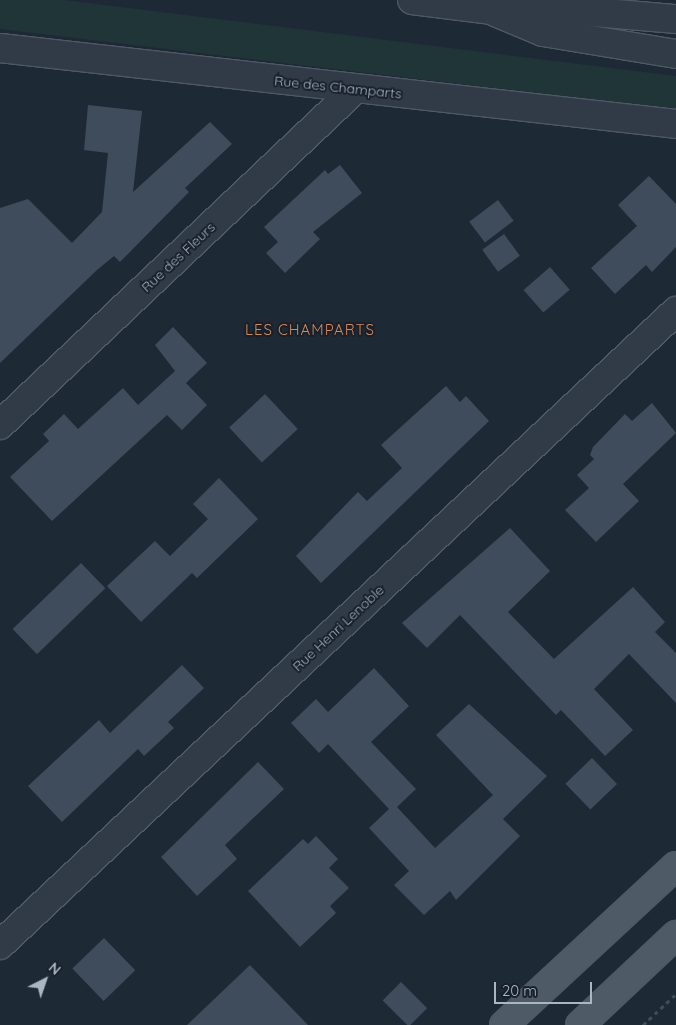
<!DOCTYPE html>
<html>
<head>
<meta charset="utf-8">
<style>
	body { margin:0 }
	#map { position:relative; width:676px; height:1025px; overflow:hidden; background:#1e2936; font-family:Quicksand,sans-serif }
	div>[style] { position:absolute }
	.green>* { inset:0; background:#203537 }
	.building>* { inset:0; background:#3f4c5b; transform-origin:0 0 }
	.path>* { height:3px; margin-top:-1.5px; transform-origin:0; background:repeating-linear-gradient(90deg,#3a5152 0 4px,transparent 0 8px) }
	.roads { filter:drop-shadow(1px 0 #4f5965) drop-shadow(-1px 0 #4f5965) drop-shadow(0 1px #4f5965) drop-shadow(0 -1px #4f5965) }
	.minor>* { height:28px; margin:-14px; padding:0 14px; transform-origin:14px; border-radius:14px; background:#313b47 }
	.primary>* { height:28px; margin:-14px; padding:0 14px; transform-origin:14px; border-radius:14px; background:#4f5a67 }
	span { translate:-50% -50%; white-space:nowrap; text-align:center; line-height:1.15; -webkit-text-stroke:4px #17202b; paint-order:stroke }
	.street-label { font-size:14px; color:#abb6c4 }
	.neighbourhood-label { font-size:15px; color:#d78853; letter-spacing:1px }
	.north { position:absolute; left:20px; top:955px; width:50px; height:50px; -webkit-text-stroke:4px #17202b; paint-order:stroke; rotate:41deg; font-size:14px; font-weight:700; line-height:20px; text-align:center; color:#abb6c4 }
	.north::after { content:''; display:block; margin:auto; width:18px; height:22px; background:#abb6c4; clip-path:polygon(50% 0,100% 100%,50% 72%,0 100%) }
	.scale { position:absolute; left:494px; top:982px; width:98px; height:22px; box-sizing:border-box; border:2px solid #abb6c4; border-top:0; padding-left:6px; font-size:15px; line-height:18px; white-space:nowrap; color:#abb6c4; -webkit-text-stroke:4px #17202b; paint-order:stroke }
</style>
</head>
<body>
<div id="map">
	<div class="green">
		<div style="clip-path:polygon(0 0,64px 0,676px 76px,676px 110px,0 29px)"></div>
	</div>
	<div class="building">
		<div style="clip-path:polygon(88px 105px,142px 111px,133px 192px,210px 122px,232px 144px,185px 188px,189px 192px,120px 262px,114px 256px,97px 270px,0 363px,0 208px,28px 199px,72px 243px,102px 212px,108px 153px,84px 150px)"></div>
		<div style="clip-path:polygon(340px 165px,362px 193px,313px 232px,320px 239px,285px 273px,266px 253px,278px 242px,264px 227px,325px 170px,328px 174px)"></div>
		<div style="clip-path:polygon(649px 176px,676px 204px,676px 247px,652px 272px,646px 265px,615px 294px,591px 268px,637px 226px,618px 205px)"></div>
		<div style="left:498px;top:200px;width:26px;height:36px;rotate:53deg"></div>
		<div style="left:504px;top:234px;width:27px;height:27px;rotate:54deg"></div>
		<div style="left:550px;top:267px;width:30px;height:35px;rotate:49deg"></div>
		<div style="clip-path:polygon(173px 327px,207px 363px,186px 383px,207px 405px,182px 430px,167px 415px,52px 521px,10px 477px,49px 441px,43px 434px,64px 414px,78px 429px,123px 388px,138px 405px,175px 371px,155px 345px)"></div>
		<div style="clip-path:polygon(446px 386px,460px 402px,466px 396px,489px 421px,321px 583px,296px 556px,358px 492px,367px 501px,402px 468px,381px 445px)"></div>
		<div style="left:265px;top:394px;width:48px;height:49px;rotate:47deg"></div>
		<div style="clip-path:polygon(652px 403px,676px 433px,623px 484px,639px 501px,596px 542px,565px 510px,589px 488px,577px 475px,594px 459px,590px 455px,593px 447px,625px 414px,632px 421px)"></div>
		<div style="clip-path:polygon(219px 478px,258px 519px,197px 578px,192px 573px,141px 622px,107px 586px,155px 541px,170px 556px,208px 519px,193px 504px)"></div>
		<div style="clip-path:polygon(510px 528px,550px 571px,508px 612px,554px 659px,633px 587px,665px 622px,655px 632px,676px 653px,676px 703px,629px 654px,594px 689px,633px 730px,605px 756px,561px 710px,556px 715px,460px 615px,427px 648px,402px 623px)"></div>
		<div style="left:81px;top:563px;width:35px;height:95px;rotate:46deg"></div>
		<div style="clip-path:polygon(182px 665px,204px 688px,168px 722px,174px 728px,144px 756px,138px 749px,62px 822px,28px 786px,99px 720px,110px 733px)"></div>
		<div style="clip-path:polygon(374px 668px,409px 706px,371px 742px,416px 789px,397px 807px,435px 848px,493px 795px,436px 735px,469px 704px,547px 776px,503px 819px,520px 836px,456px 900px,450px 891px,424px 915px,394px 885px,409px 871px,369px 828px,389px 809px,328px 744px,319px 753px,291px 723px,316px 699px,328px 712px)"></div>
		<div style="left:592px;top:758px;width:36px;height:37px;rotate:46deg"></div>
		<div style="clip-path:polygon(258px 762px,284px 789px,225px 845px,237px 859px,197px 896px,161px 857px)"></div>
		<div style="clip-path:polygon(316px 836px,338px 859px,329px 868px,349px 888px,330px 906px,336px 913px,300px 947px,248px 891px,303px 839px,308px 844px)"></div>
		<div style="left:104px;top:938px;width:45px;height:44px;rotate:46deg"></div>
		<div style="clip-path:polygon(250px 965px,308px 1025px,187px 1025px)"></div>
		<div style="left:401px;top:982px;width:37px;height:26px;rotate:45deg"></div>
	</div>
	<div class="path">
		<div style="left:643px;top:1025px;width:45px;rotate:-43.2deg"></div>
	</div>
	<div class="roads">
		<div class="minor">
			<div style="left:412px;top:0;width:81px;rotate:7.1deg"></div>
			<div style="left:492px;top:10px;width:43px;rotate:-4deg"></div>
			<div style="left:535px;top:7px;width:142px;rotate:4.9deg"></div>
			<div style="left:495px;top:12px;width:52px;rotate:22.6deg"></div>
			<div style="left:543px;top:32px;width:135px;rotate:9.4deg"></div>
			<div style="left:0;top:48px;width:680px;rotate:6.41deg"></div>
			<div style="left:0;top:425px;width:489px;rotate:-43.4deg"></div>
			<div style="left:0;top:945px;width:927px;rotate:-43.16deg"></div>
		</div>
		<div class="primary">
			<div style="left:504px;top:1025px;width:234px;rotate:-42.8deg"></div>
			<div style="left:580px;top:1025px;width:132px;rotate:-43.2deg"></div>
		</div>
	</div>
	<div class="street-label">
		<span style="left:338px;top:87px;rotate:6deg">Rue des Champarts</span>
		<span style="left:178px;top:257px;rotate:-43deg">Rue des Fleurs</span>
		<span style="left:338px;top:628px;rotate:-43deg">Rue Henri Lenoble</span>
	</div>
	<div class="neighbourhood-label">
		<span style="left:310px;top:330px">LES CHAMPARTS</span>
	</div>
	<div class="north">N</div>
	<div class="scale">20 m</div>
</div>
</body>
</html>
